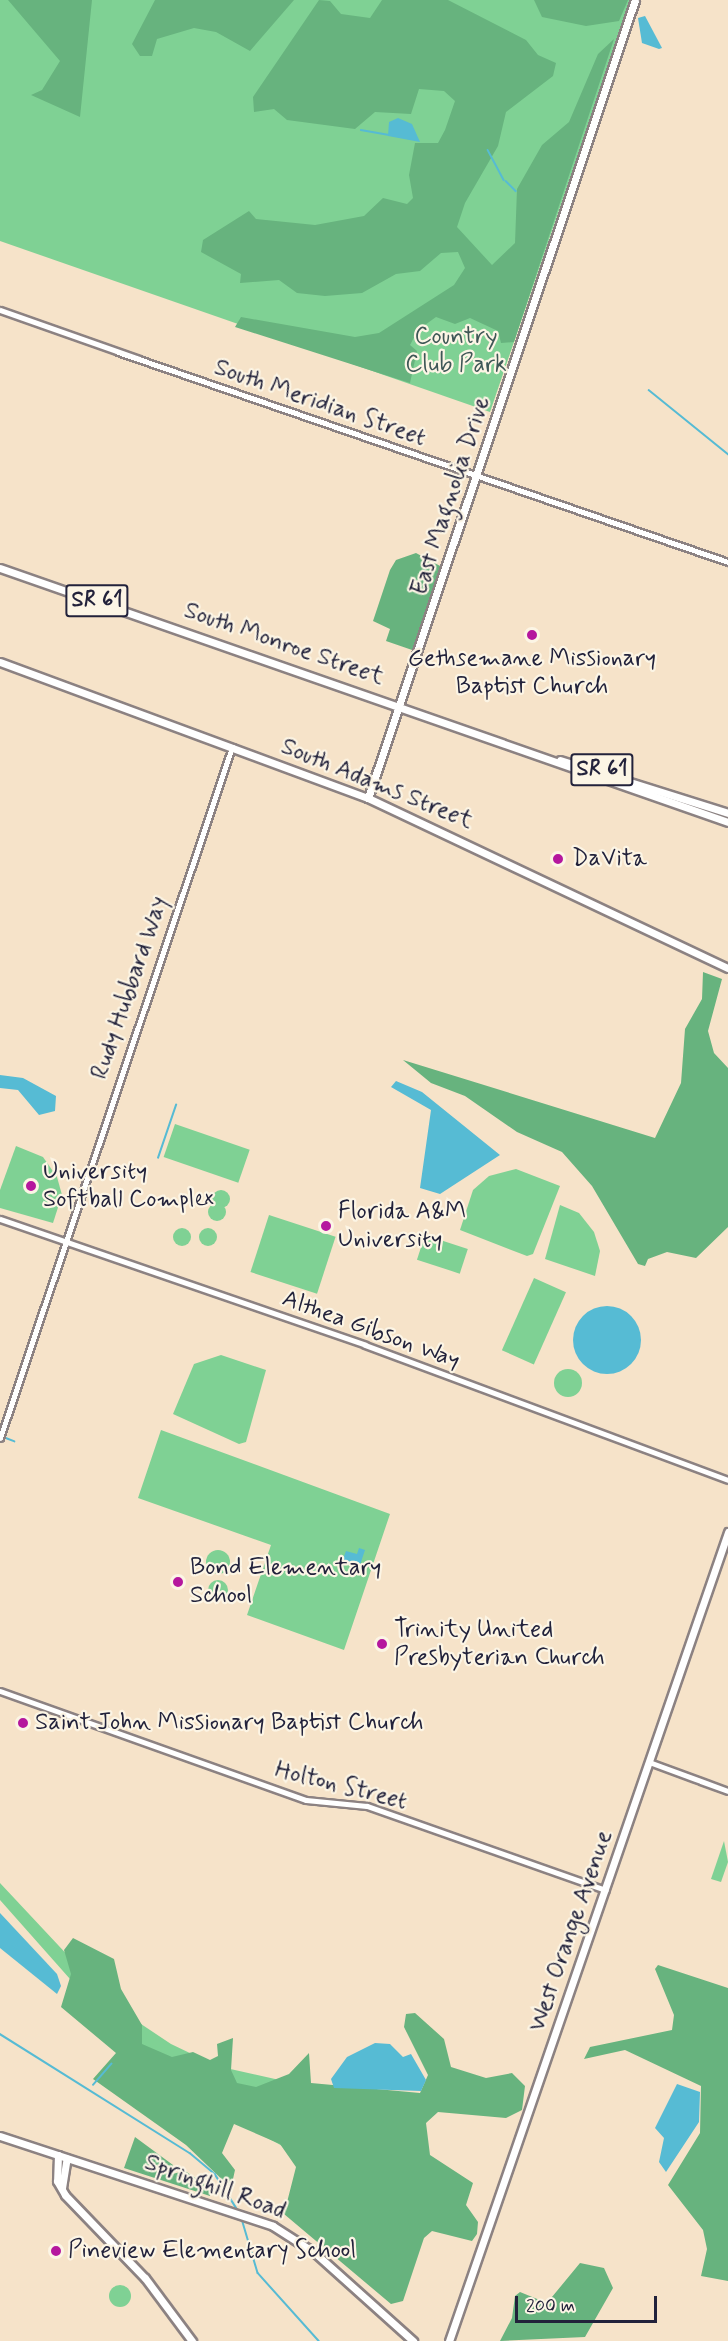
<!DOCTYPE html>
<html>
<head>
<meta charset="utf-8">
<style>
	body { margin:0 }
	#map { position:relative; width:728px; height:2341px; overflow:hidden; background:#f6e3c9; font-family:Mynerve,sans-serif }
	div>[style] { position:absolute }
	.green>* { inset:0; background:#7fd194; transform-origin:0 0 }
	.round { border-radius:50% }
	.forest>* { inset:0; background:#67b37e }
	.water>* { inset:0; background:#56bbd4 }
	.stream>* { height:1.5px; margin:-0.75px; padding:0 0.75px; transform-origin:0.75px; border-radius:0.75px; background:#56bbd4 }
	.roads { filter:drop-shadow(2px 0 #8c8282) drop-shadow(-2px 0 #8c8282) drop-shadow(0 2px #8c8282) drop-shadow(0 -2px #8c8282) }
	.minor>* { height:5px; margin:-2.5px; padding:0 2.5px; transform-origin:2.5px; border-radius:2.5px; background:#fff }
	.major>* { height:7px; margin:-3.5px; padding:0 3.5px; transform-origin:3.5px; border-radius:3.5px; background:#fff }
	.dots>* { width:16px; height:16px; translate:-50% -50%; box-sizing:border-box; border:3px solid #fcf5e5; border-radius:50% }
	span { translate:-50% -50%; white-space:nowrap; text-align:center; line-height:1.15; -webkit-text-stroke:4.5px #fcf5e5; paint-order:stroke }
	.shield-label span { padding:2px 4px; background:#fcf5e5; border:2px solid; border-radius:4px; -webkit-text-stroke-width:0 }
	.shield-label { font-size:22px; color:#22223b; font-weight:700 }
	.park-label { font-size:24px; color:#3e5756 }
	.street-label { font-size:24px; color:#22223b }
	.poi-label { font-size:24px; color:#22223b }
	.left { translate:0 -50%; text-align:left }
	.scale { position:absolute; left:515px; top:2296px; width:142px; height:27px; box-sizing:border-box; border:3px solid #22223b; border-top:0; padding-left:8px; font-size:18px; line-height:21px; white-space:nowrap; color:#22223b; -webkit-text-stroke:4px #fcf5e5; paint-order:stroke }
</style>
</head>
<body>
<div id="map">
	<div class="green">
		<div style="clip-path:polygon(0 0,631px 0,490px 412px,0 241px)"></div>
		<div style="left:175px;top:1124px;width:79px;height:35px;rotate:19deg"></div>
		<div style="clip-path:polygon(16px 1146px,43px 1157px,57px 1177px,62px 1195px,53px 1223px,0 1208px,0 1190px)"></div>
		<div style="clip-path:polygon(516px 1169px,560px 1186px,533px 1254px,527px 1256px,460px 1230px,473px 1190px,489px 1176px)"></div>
		<div class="round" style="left:212px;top:1190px;width:18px;height:18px"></div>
		<div class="round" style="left:208px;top:1203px;width:18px;height:18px"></div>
		<div style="clip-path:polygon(560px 1205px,579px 1213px,594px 1232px,600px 1251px,595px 1276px,545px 1259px)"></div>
		<div style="left:269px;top:1215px;width:70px;height:60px;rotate:18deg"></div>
		<div class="round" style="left:173px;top:1228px;width:18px;height:18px"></div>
		<div class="round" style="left:199px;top:1228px;width:18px;height:18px"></div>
		<div style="left:425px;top:1235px;width:45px;height:26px;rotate:18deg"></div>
		<div style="left:534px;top:1278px;width:35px;height:79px;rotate:24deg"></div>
		<div style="clip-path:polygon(221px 1355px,266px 1370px,246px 1442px,239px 1444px,173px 1414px,194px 1364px)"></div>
		<div class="round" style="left:554px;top:1369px;width:28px;height:28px"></div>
		<div style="clip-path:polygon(161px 1430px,390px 1514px,344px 1650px,247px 1615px,271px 1545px,138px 1498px)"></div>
		<div class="round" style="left:206px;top:1550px;width:24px;height:24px"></div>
		<div class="round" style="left:208px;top:1580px;width:20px;height:20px"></div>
		<div style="clip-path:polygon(724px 1841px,728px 1862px,721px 1882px,711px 1879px)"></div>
		<div style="clip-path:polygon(0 1883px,117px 2008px,171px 2044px,217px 2066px,315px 2088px,299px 2155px,128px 2063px,70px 1979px,0 1900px)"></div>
		<div class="round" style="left:109px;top:2285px;width:22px;height:22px"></div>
	</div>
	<div class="forest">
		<div style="clip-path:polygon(8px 0,92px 0,80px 117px,31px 95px,42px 90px,60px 61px)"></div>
		<div style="clip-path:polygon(155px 0,294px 0,250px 51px,216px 32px,194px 28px,157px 39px,152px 56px,140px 56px,132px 44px)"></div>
		<div style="clip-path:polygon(319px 0,330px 1px,341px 14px,370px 18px,382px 0,448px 0,526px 40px,538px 55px,556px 63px,553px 76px,506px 112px,498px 146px,465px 203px,457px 227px,492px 265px,515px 243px,517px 189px,542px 145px,569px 122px,598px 54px,614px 39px,514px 342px,501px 343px,498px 331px,470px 318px,455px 324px,436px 317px,418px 330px,410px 345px,417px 351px,410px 383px,235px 327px,241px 317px,355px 337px,379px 333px,454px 285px,465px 268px,458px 252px,441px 253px,420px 271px,396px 274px,362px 293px,325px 296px,297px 293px,279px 280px,240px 283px,241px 274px,201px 252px,203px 240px,249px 211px,256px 219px,315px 225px,364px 216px,383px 198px,407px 204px,413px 198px,409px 175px,415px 143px,438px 143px,445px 130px,455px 101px,444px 91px,419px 89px,411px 114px,375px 112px,355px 129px,287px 120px,274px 109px,254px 112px,253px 97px)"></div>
		<div style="clip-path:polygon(534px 0,628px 0,619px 21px,586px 26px,542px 17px)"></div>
		<div style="clip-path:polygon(416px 553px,442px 567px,415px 651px,386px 641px,390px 629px,373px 621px,390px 570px,396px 560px)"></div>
		<div style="clip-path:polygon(703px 972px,722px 979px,708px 1031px,714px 1053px,728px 1068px,728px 1227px,696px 1258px,667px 1252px,648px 1259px,645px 1266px,638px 1264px,592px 1186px,562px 1152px,517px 1132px,465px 1096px,431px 1083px,403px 1060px,655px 1138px,681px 1083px,685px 1029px,702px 999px)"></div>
		<div style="clip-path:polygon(73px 1938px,114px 1959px,121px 1989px,142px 2025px,142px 2044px,172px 2057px,193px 2052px,210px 2060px,218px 2056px,217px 2044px,233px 2038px,231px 2070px,237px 2083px,256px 2087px,289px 2074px,309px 2053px,311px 2083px,420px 2093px,428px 2075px,404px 2027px,406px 2014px,415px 2013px,444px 2039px,451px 2067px,486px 2078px,512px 2073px,525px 2086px,522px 2110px,506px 2118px,438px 2112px,426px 2123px,430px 2155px,473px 2183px,466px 2205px,478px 2222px,477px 2234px,472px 2241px,432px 2231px,424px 2238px,403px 2301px,391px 2304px,284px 2214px,296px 2167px,280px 2144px,234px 2124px,222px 2153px,235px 2170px,231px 2188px,186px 2145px,93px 2079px,116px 2053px,61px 2007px,71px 1974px,64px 1950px)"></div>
		<div style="clip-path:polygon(658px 1965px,728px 1988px,728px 2281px,701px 2276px,707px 2249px,703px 2230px,668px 2185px,700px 2133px,701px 2086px,625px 2050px,584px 2059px,590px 2047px,672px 2030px,674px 2015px,655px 1969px)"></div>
		<div style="clip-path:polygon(135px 2137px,173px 2165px,172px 2174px,185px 2171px,211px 2188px,210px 2196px,124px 2168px)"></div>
		<div style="clip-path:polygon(580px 2263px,604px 2268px,613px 2288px,585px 2337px,500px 2341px,512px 2318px,515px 2296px,520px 2292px,547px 2303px)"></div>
	</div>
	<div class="water">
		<div style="clip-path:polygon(645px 16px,662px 48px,659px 49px,642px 43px,638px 18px)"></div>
		<div style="clip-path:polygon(398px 118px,412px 124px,420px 142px,388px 136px,389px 122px)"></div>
		<div style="clip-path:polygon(0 1075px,23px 1078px,56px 1096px,55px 1111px,39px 1115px,18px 1090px,0 1088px)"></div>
		<div style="clip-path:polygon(396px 1081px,422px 1092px,500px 1155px,440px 1194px,420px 1188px,431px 1110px,391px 1087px)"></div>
		<div class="round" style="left:573px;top:1306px;width:68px;height:68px"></div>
		<div style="clip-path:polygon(359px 1548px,365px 1550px,359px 1568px,342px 1562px,346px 1551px,357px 1554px)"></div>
		<div style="clip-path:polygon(0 1913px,57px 1974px,61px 1986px,57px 1994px,0 1948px)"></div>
		<div style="clip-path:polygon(375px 2043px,390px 2044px,403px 2057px,411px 2054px,426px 2080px,421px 2091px,334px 2088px,331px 2079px,347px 2057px)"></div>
		<div style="clip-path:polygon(677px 2084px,700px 2092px,699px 2122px,666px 2172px,659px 2162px,664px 2138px,655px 2128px)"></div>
	</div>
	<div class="stream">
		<div style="left:361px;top:130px;width:27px;rotate:10deg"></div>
		<div style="left:488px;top:150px;width:34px;rotate:62deg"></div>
		<div style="left:506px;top:181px;width:14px;rotate:45deg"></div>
		<div style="left:649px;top:390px;width:102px;rotate:39deg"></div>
		<div style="left:158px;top:1158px;width:56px;rotate:-71.2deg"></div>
		<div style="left:6px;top:1438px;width:9px;rotate:21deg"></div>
		<div style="left:0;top:2034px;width:224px;rotate:32.1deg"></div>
		<div style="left:190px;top:2153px;width:33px;rotate:40deg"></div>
		<div style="left:215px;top:2174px;width:45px;rotate:57.7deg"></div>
		<div style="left:93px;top:2085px;width:28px;rotate:-49deg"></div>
		<div style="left:242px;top:2219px;width:56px;rotate:73.5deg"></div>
		<div style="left:258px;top:2273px;width:91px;rotate:48.1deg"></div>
	</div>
	<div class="roads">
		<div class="minor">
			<div style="left:0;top:310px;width:147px;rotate:19.4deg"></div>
			<div style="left:118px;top:352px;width:645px;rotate:19deg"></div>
			<div style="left:0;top:1219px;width:386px;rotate:19deg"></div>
			<div style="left:365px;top:1345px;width:387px;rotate:20.4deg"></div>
			<div style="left:0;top:1438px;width:729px;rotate:-71.44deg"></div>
			<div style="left:0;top:1691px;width:325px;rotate:19.6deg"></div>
			<div style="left:306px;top:1800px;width:61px;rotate:5.6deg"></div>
			<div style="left:367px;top:1806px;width:253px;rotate:19.4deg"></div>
			<div style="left:649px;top:1762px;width:84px;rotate:20.2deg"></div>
		</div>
		<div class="major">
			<div style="left:0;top:568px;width:771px;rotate:19.23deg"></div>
			<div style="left:0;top:662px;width:392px;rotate:20.3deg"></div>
			<div style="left:368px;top:798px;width:398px;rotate:25.3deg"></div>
			<div style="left:560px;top:760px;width:176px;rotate:17.5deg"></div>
			<div style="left:368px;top:798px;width:841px;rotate:-71.5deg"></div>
			<div style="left:0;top:2136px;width:287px;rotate:18.2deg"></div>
			<div style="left:273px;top:2226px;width:50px;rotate:32.7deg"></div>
			<div style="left:315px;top:2253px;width:132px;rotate:41.9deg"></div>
			<div style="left:58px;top:2155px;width:26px;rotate:92deg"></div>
			<div style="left:57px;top:2181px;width:16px;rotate:60deg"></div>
			<div style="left:65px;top:2195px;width:115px;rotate:46.1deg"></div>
			<div style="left:145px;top:2278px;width:79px;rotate:53.3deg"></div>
			<div style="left:62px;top:2188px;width:30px;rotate:-81deg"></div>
			<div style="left:449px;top:2341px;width:856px;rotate:-70.97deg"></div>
		</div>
	</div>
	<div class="dots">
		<div style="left:532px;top:635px;background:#b5179e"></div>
		<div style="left:558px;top:859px;background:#b5179e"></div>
		<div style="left:31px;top:1186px;background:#b5179e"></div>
		<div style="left:326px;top:1226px;background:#b5179e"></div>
		<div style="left:178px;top:1582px;background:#b5179e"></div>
		<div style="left:382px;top:1644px;background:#b5179e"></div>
		<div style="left:23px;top:1723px;background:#b5179e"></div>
		<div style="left:56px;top:2251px;background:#b5179e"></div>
	</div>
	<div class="shield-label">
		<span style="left:97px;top:601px">SR 61</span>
		<span style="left:602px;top:770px">SR 61</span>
	</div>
	<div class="park-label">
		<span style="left:456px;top:351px">Country<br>Club Park</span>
	</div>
	<div class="street-label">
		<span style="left:320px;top:403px;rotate:19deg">South Meridian Street</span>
		<span style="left:451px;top:496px;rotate:-72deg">East Magnolia Drive</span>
		<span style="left:284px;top:644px;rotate:19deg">South Monroe Street</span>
		<span style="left:377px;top:784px;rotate:22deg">South Adams Street</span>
		<span style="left:130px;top:988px;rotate:-71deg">Rudy Hubbard Way</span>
		<span style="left:371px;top:1330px;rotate:20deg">Althea Gibson Way</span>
		<span style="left:341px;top:1786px;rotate:14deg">Holton Street</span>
		<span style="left:571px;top:1931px;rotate:-71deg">West Orange Avenue</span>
		<span style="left:215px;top:2187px;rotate:20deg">Springhill Road</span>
	</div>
	<div class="poi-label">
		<span style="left:532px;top:673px">Gethsemane Missionary<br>Baptist Church</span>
		<span class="left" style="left:572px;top:859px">DaVita</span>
		<span class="left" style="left:43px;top:1186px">University<br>Softball Complex</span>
		<span class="left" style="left:338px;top:1226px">Florida A&amp;M<br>University</span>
		<span class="left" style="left:190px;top:1582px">Bond Elementary<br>School</span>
		<span class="left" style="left:394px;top:1644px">Trinity United<br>Presbyterian Church</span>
		<span class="left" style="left:35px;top:1723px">Saint John Missionary Baptist Church</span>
		<span class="left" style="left:68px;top:2251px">Pineview Elementary School</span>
	</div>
	<div class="scale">200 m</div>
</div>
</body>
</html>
